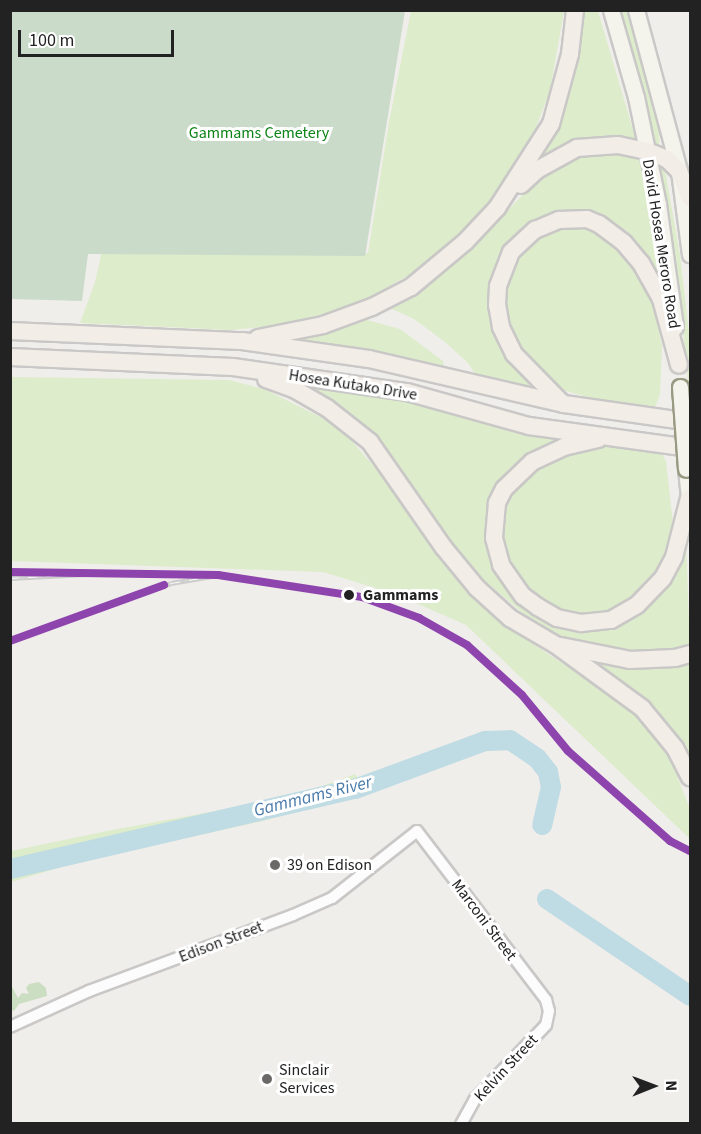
<!DOCTYPE html>
<html>
<head>
<meta charset="utf-8">
<style>
	body { margin:0 }
	#map { position:relative; width:701px; height:1134px; overflow:hidden; background:#f0eeeb; font-family:"Source Sans 3",sans-serif }
	div>[style] { position:absolute }
	.grass>* { inset:0; background:#ddeccb }
	.forest>* { inset:0; background:#cbdec1 }
	.cemetery>* { inset:0; background:#cadbca }
	.river>* { height:20px; margin:-10px; padding:0 10px; transform-origin:10px; border-radius:10px; background:#bfdbe3 }
	.roads { filter:drop-shadow(2px 0 #c9c8c7) drop-shadow(-2px 0 #c9c8c7) drop-shadow(0 2px #c9c8c7) drop-shadow(0 -2px #c9c8c7) }
	.street>* { height:10px; margin:-5px; padding:0 5px; transform-origin:5px; border-radius:5px; background:#fdfcfc }
	.secondary>* { height:15px; margin:-7.5px; padding:0 7.5px; transform-origin:7.5px; border-radius:7.5px; background:#f4f4ed }
	.primary>* { height:16px; margin:-8px; padding:0 8px; transform-origin:8px; border-radius:8px; background:#f3ede7 }
	.rail>* { height:5px; margin-top:-2.5px; transform-origin:0; background:repeating-linear-gradient(90deg,#fff 0 9px,#ccc 0 18px); box-sizing:border-box; border-block:2px solid #ccc }
	.bridges { filter:drop-shadow(2px 0 #999a82) drop-shadow(-2px 0 #999a82) drop-shadow(0 2px #999a82) drop-shadow(0 -2px #999a82) }
	.secondary-bridge>* { height:15px; margin:-7.5px; padding:0 7.5px; transform-origin:7.5px; border-radius:7.5px; background:#f4f4ed }
	.rail-1>* { height:8px; margin:-4px; padding:0 4px; transform-origin:4px; border-radius:4px; background:#8e44ad }
	.dots>* { width:16px; height:16px; translate:-50% -50%; box-sizing:border-box; border:3px solid #fff; border-radius:50% }
	span { translate:-50% -50%; white-space:nowrap; text-align:center; line-height:1.15; -webkit-text-stroke:6px #fff; paint-order:stroke }
	.park-label { font-size:16px; color:#0c8416 }
	.street-label { font-size:16px; color:#222 }
	.stop-label { font-size:16px; color:#222; font-weight:700 }
	.left { translate:0 -50%; text-align:left }
	.poi-label { font-size:16px; color:#222 }
	.water-label { font-size:18px; color:#4a7aab; font-style:italic }
	.frame { position:absolute; inset:0; border:12px solid #222; pointer-events:none }
	.north { position:absolute; left:623px; top:1056px; width:60px; height:60px; -webkit-text-stroke:4px #fff; paint-order:stroke; rotate:89deg; font-size:16px; font-weight:700; line-height:24px; text-align:center; color:#222 }
	.north::after { content:''; display:block; margin:auto; width:21px; height:27px; background:#222; clip-path:polygon(50% 0,100% 100%,50% 72%,0 100%) }
	.scale { position:absolute; left:18px; top:30px; width:156px; height:27px; box-sizing:border-box; border:3px solid #222; border-top:0; padding-left:8px; font-size:18px; line-height:21px; white-space:nowrap; color:#222; -webkit-text-stroke:4px #fff; paint-order:stroke }
</style>
</head>
<body>
<div id="map">
	<div class="grass">
		<div style="clip-path:polygon(411px 11px,564px 11px,550px 91px,530px 143px,502px 187px,449px 246px,414px 272px,374px 295px,336px 311px,273px 326px,231px 330px,80px 323px,95px 282px,102px 251px,368px 253px,389px 122px)"></div>
		<div style="clip-path:polygon(581px 11px,598px 11px,636px 140px,607px 139px,531px 169px)"></div>
		<div style="clip-path:polygon(617px 11px,627px 11px,635px 36px,660px 125px,659px 145px,653px 142px)"></div>
		<div style="clip-path:polygon(580px 153px,639px 153px,662px 291px,594px 214px,567px 211px,550px 213px,530px 222px,512px 239px,500px 259px,491px 304px,493px 328px,506px 357px,541px 393px,476px 375px,468px 363px,445px 342px,414px 319px,388px 307px,442px 274px,467px 252px,545px 172px)"></div>
		<div style="clip-path:polygon(659px 163px,666px 175px,680px 255px,690px 342px,690px 399px,674px 247px)"></div>
		<div style="clip-path:polygon(580px 224px,597px 229px,626px 254px,651px 293px,662px 346px,660px 395px,655px 407px,597px 400px,560px 389px,534px 370px,509px 332px,503px 294px,519px 253px,548px 228px)"></div>
		<div style="clip-path:polygon(367px 320px,400px 329px,443px 361px,444px 366px,285px 340px)"></div>
		<div style="clip-path:polygon(11px 377px,229px 380px,264px 389px,326px 420px,350px 439px,379px 472px,435px 553px,471px 597px,501px 623px,618px 700px,644px 724px,670px 758px,690px 809px,690px 839px,466px 625px,395px 594px,323px 572px,11px 561px)"></div>
		<div style="clip-path:polygon(294px 384px,366px 393px,422px 405px,522px 435px,565px 441px,515px 468px,492px 552px,558px 624px,636px 615px,654px 602px,668px 584px,686px 539px,690px 650px,637px 654px,579px 644px,535px 623px,461px 561px,395px 462px,355px 418px,330px 400px)"></div>
		<div style="clip-path:polygon(617px 446px,661px 452px,666px 461px,674px 532px,670px 553px,641px 598px,594px 619px,559px 613px,527px 590px,508px 564px,501px 543px,502px 508px,513px 487px,545px 461px,593px 447px)"></div>
		<div style="clip-path:polygon(583px 657px,676px 665px,690px 663px,690px 758px,677px 736px,653px 708px,631px 689px)"></div>
		<div style="clip-path:polygon(355px 774px,369px 791px,263px 821px,82px 861px,11px 882px,11px 851px,107px 831px,259px 803px,279px 802px)"></div>
	</div>
	<div class="forest">
		<div style="clip-path:polygon(39px 982px,46px 988px,47px 996px,19px 1004px,14px 1011px,11px 1010px,11px 985px,18px 998px,22px 993px,29px 994px,26px 988px,29px 984px)"></div>
	</div>
	<div class="cemetery">
		<div style="clip-path:polygon(10px 11px,405px 11px,365px 256px,88px 254px,82px 301px,11px 299px)"></div>
	</div>
	<div class="river">
		<div style="left:10px;top:869px;width:354px;rotate:-13.1deg"></div>
		<div style="left:355px;top:789px;width:139px;rotate:-20.3deg"></div>
		<div style="left:485px;top:741px;width:25px;rotate:-2deg"></div>
		<div style="left:510px;top:740px;width:32px;rotate:34deg"></div>
		<div style="left:537px;top:758px;width:18px;rotate:52deg"></div>
		<div style="left:548px;top:772px;width:15px;rotate:79deg"></div>
		<div style="left:551px;top:787px;width:39px;rotate:103deg"></div>
		<div style="left:547px;top:899px;width:173px;rotate:34.1deg"></div>
	</div>
	<div class="roads">
		<div class="street">
			<div style="left:10px;top:1027px;width:87px;rotate:-24.5deg"></div>
			<div style="left:89px;top:991px;width:218px;rotate:-20.4deg"></div>
			<div style="left:293px;top:915px;width:43px;rotate:-23.6deg"></div>
			<div style="left:332px;top:898px;width:108px;rotate:-38.2deg"></div>
			<div style="left:417px;top:831px;width:213px;rotate:52.6deg"></div>
			<div style="left:546px;top:1000px;width:11px;rotate:75deg"></div>
			<div style="left:549px;top:1011px;width:14px;rotate:102deg"></div>
			<div style="left:546px;top:1025px;width:103px;rotate:133.8deg"></div>
			<div style="left:475px;top:1099px;width:29px;rotate:119deg"></div>
		</div>
		<div class="secondary">
			<div style="left:611px;top:10px;width:91px;rotate:74deg"></div>
			<div style="left:636px;top:97px;width:109px;rotate:78.4deg"></div>
			<div style="left:658px;top:204px;width:124px;rotate:82.1deg"></div>
			<div style="left:636px;top:10px;width:167px;rotate:75deg"></div>
			<div style="left:679px;top:171px;width:84px;rotate:82.5deg"></div>
			<div style="left:686px;top:469px;width:39px;rotate:84deg"></div>
		</div>
		<div class="primary">
			<div style="left:521px;top:185px;width:22px;rotate:-43deg"></div>
			<div style="left:537px;top:170px;width:46px;rotate:-28.8deg"></div>
			<div style="left:577px;top:148px;width:41px;rotate:-4.2deg"></div>
			<div style="left:618px;top:145px;width:30px;rotate:12deg"></div>
			<div style="left:647px;top:151px;width:22px;rotate:22deg"></div>
			<div style="left:667px;top:159px;width:17px;rotate:45deg"></div>
			<div style="left:679px;top:171px;width:29px;rotate:68deg"></div>
			<div style="left:10px;top:331px;width:232px;rotate:2.5deg"></div>
			<div style="left:242px;top:341px;width:128px;rotate:8.1deg"></div>
			<div style="left:369px;top:359px;width:200px;rotate:13deg"></div>
			<div style="left:564px;top:404px;width:127px;rotate:8.1deg"></div>
			<div style="left:258px;top:338px;width:66px;rotate:-11.3deg"></div>
			<div style="left:323px;top:325px;width:52px;rotate:-20.2deg"></div>
			<div style="left:372px;top:307px;width:44px;rotate:-27.1deg"></div>
			<div style="left:411px;top:287px;width:70px;rotate:-39.8deg"></div>
			<div style="left:465px;top:242px;width:47px;rotate:-46.7deg"></div>
			<div style="left:497px;top:208px;width:100px;rotate:-57.3deg"></div>
			<div style="left:551px;top:124px;width:73px;rotate:-74.8deg"></div>
			<div style="left:570px;top:54px;width:44px;rotate:-83.5deg"></div>
			<div style="left:10px;top:357px;width:223px;rotate:2.6deg"></div>
			<div style="left:233px;top:367px;width:176px;rotate:8.2deg"></div>
			<div style="left:407px;top:392px;width:127px;rotate:15.6deg"></div>
			<div style="left:529px;top:426px;width:162px;rotate:7.8deg"></div>
			<div style="left:266px;top:379px;width:30px;rotate:20deg"></div>
			<div style="left:294px;top:389px;width:38px;rotate:30deg"></div>
			<div style="left:327px;top:408px;width:55px;rotate:38.3deg"></div>
			<div style="left:370px;top:442px;width:129px;rotate:55.1deg"></div>
			<div style="left:444px;top:548px;width:52px;rotate:50.5deg"></div>
			<div style="left:477px;top:588px;width:45px;rotate:42.3deg"></div>
			<div style="left:510px;top:618px;width:53px;rotate:30.4deg"></div>
			<div style="left:556px;top:645px;width:107px;rotate:36.2deg"></div>
			<div style="left:642px;top:708px;width:52px;rotate:50.5deg"></div>
			<div style="left:675px;top:748px;width:33px;rotate:63deg"></div>
			<div style="left:563px;top:404px;width:70px;rotate:-134.4deg"></div>
			<div style="left:514px;top:354px;width:30px;rotate:-116deg"></div>
			<div style="left:501px;top:327px;width:22px;rotate:-100deg"></div>
			<div style="left:497px;top:305px;width:19px;rotate:-87deg"></div>
			<div style="left:498px;top:286px;width:36px;rotate:-69deg"></div>
			<div style="left:511px;top:252px;width:33px;rotate:-43deg"></div>
			<div style="left:535px;top:230px;width:26px;rotate:-23deg"></div>
			<div style="left:559px;top:220px;width:28px;rotate:-2deg"></div>
			<div style="left:587px;top:219px;width:13px;rotate:23deg"></div>
			<div style="left:599px;top:224px;width:31px;rotate:37deg"></div>
			<div style="left:624px;top:243px;width:26px;rotate:50deg"></div>
			<div style="left:641px;top:263px;width:41px;rotate:60.9deg"></div>
			<div style="left:661px;top:299px;width:68px;rotate:74.7deg"></div>
			<div style="left:598px;top:439px;width:35px;rotate:167deg"></div>
			<div style="left:564px;top:447px;width:35px;rotate:155deg"></div>
			<div style="left:532px;top:462px;width:39px;rotate:136deg"></div>
			<div style="left:504px;top:489px;width:16px;rotate:117deg"></div>
			<div style="left:497px;top:503px;width:35px;rotate:95deg"></div>
			<div style="left:494px;top:538px;width:28px;rotate:75deg"></div>
			<div style="left:501px;top:565px;width:38px;rotate:55deg"></div>
			<div style="left:523px;top:596px;width:19px;rotate:36deg"></div>
			<div style="left:538px;top:607px;width:22px;rotate:30deg"></div>
			<div style="left:557px;top:618px;width:25px;rotate:12deg"></div>
			<div style="left:581px;top:623px;width:30px;rotate:-6deg"></div>
			<div style="left:611px;top:620px;width:30px;rotate:-30deg"></div>
			<div style="left:637px;top:605px;width:37px;rotate:-46deg"></div>
			<div style="left:663px;top:578px;width:24px;rotate:-62deg"></div>
			<div style="left:674px;top:557px;width:61px;rotate:-75.7deg"></div>
			<div style="left:561px;top:646px;width:70px;rotate:11.5deg"></div>
			<div style="left:630px;top:660px;width:45px;rotate:-2.5deg"></div>
			<div style="left:675px;top:658px;width:16px;rotate:-15deg"></div>
		</div>
	</div>
	<div class="rail">
		<div style="left:10px;top:578px;width:96px;rotate:-3deg"></div>
		<div style="left:10px;top:641px;width:136px;rotate:-20.7deg"></div>
		<div style="left:137px;top:593px;width:35px;rotate:-16deg"></div>
		<div style="left:171px;top:583px;width:48px;rotate:-9.7deg"></div>
	</div>
	<div class="bridges">
		<div class="secondary-bridge">
			<div style="left:680px;top:387px;width:82px;rotate:85.8deg"></div>
		</div>
	</div>
	<div class="rail-1">
		<div style="left:10px;top:572px;width:208px;rotate:0.8deg"></div>
		<div style="left:218px;top:575px;width:146px;rotate:8.7deg"></div>
		<div style="left:362px;top:597px;width:61px;rotate:20.2deg"></div>
		<div style="left:419px;top:618px;width:55px;rotate:29.4deg"></div>
		<div style="left:467px;top:645px;width:74px;rotate:42.3deg"></div>
		<div style="left:522px;top:695px;width:72px;rotate:50.6deg"></div>
		<div style="left:568px;top:751px;width:136px;rotate:41.4deg"></div>
		<div style="left:670px;top:841px;width:22px;rotate:27deg"></div>
		<div style="left:10px;top:641px;width:164px;rotate:-20deg"></div>
	</div>
	<div class="dots">
		<div style="left:349px;top:595px;background:#222"></div>
		<div style="left:275px;top:865px;background:#6a6968"></div>
		<div style="left:267px;top:1079px;background:#6a6968"></div>
	</div>
	<div class="park-label">
		<span style="left:259px;top:133px">Gammams Cemetery</span>
	</div>
	<div class="street-label">
		<span style="left:661px;top:244px;rotate:81deg">David Hosea Meroro Road</span>
		<span style="left:353px;top:385px;rotate:9deg">Hosea Kutako Drive</span>
		<span style="left:484px;top:920px;rotate:53deg">Marconi Street</span>
		<span style="left:221px;top:942px;rotate:-21deg">Edison Street</span>
		<span style="left:506px;top:1068px;rotate:-47deg">Kelvin Street</span>
	</div>
	<div class="stop-label">
		<span class="left" style="left:363px;top:595px">Gammams</span>
	</div>
	<div class="poi-label">
		<span class="left" style="left:287px;top:865px">39 on Edison</span>
		<span class="left" style="left:279px;top:1079px">Sinclair<br>Services</span>
	</div>
	<div class="water-label">
		<span style="left:313px;top:797px;rotate:-14deg">Gammams River</span>
	</div>
	<div class="frame"></div>
	<div class="north">N</div>
	<div class="scale">100 m</div>
</div>
</body>
</html>
